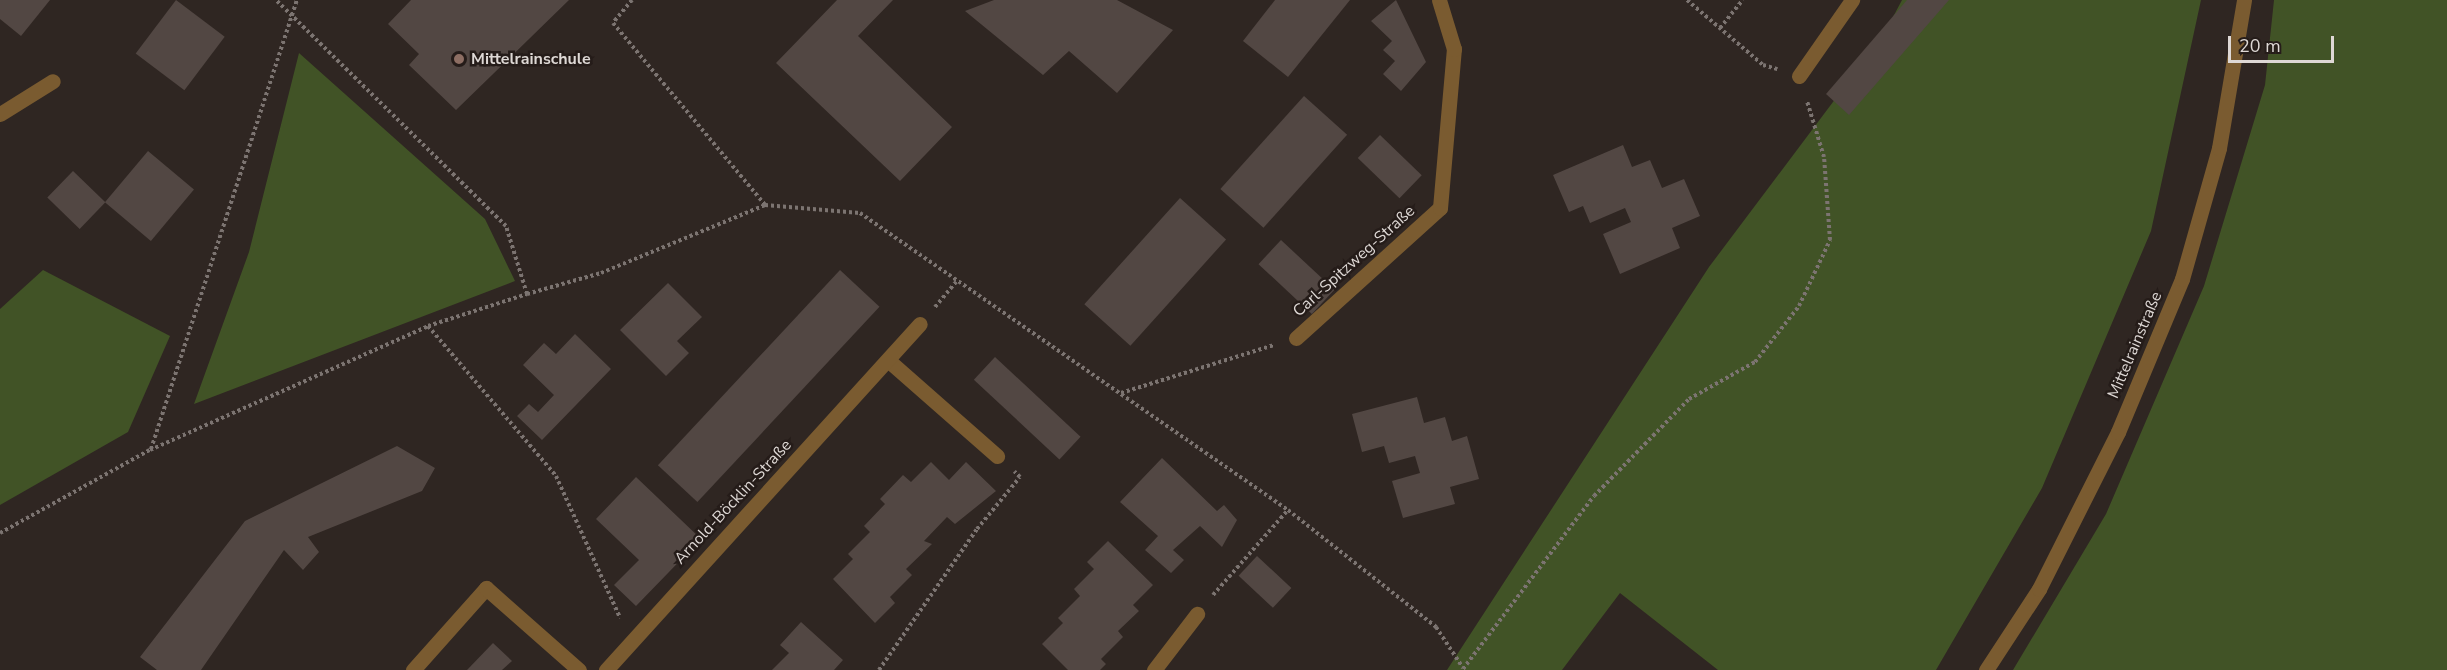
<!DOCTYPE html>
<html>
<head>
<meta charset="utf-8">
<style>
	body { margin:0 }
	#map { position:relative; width:2447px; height:670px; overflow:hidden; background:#2f2622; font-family:"Nunito Sans",sans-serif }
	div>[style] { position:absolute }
	.green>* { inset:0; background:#415326 }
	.building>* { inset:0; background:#524743; transform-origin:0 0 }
	.path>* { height:4px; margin-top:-2px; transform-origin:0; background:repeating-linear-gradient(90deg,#7c7471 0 3px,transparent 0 6px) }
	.service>* { height:15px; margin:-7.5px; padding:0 7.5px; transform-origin:7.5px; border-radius:7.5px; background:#7a5b30 }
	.minor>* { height:15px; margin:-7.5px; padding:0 7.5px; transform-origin:7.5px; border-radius:7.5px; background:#7a5b30 }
	.tertiary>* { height:15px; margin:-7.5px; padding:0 7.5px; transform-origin:7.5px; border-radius:7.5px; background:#7a5b30 }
	.dots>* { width:16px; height:16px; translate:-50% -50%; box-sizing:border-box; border:3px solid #251c19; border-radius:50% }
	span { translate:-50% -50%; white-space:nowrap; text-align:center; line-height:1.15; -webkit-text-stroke:5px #251c19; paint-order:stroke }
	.poi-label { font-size:16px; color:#ded8d5; font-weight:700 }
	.left { translate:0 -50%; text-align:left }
	.street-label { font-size:16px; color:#ded8d5 }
	.scale { position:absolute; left:2228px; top:36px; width:106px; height:27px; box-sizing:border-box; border:3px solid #ded8d5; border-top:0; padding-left:8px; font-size:18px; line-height:21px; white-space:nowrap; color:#ded8d5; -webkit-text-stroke:4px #251c19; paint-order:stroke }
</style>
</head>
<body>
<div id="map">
	<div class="green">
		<div style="clip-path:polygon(1902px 0,2201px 0,2151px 231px,2042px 488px,1936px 670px,1718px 670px,1620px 593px,1562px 670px,1447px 670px,1709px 267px,1884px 34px)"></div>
		<div style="clip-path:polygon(2274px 0,2447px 0,2447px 670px,2013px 670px,2106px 514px,2204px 286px,2265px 85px)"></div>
		<div style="clip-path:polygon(299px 53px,485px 219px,515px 281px,194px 404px,249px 252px)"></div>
		<div style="clip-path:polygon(43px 270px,170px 336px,128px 432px,0 505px,0 309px)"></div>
	</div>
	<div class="building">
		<div style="clip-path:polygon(0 0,50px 0,21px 36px,0 19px)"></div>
		<div style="left:176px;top:0;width:61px;height:67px;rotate:37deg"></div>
		<div style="clip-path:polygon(411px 0,569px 0,456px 110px,409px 65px,419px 54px,388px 24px)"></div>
		<div style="clip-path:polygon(837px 0,893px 0,858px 36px,952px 127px,900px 181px,776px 63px)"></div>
		<div style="clip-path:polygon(994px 0,1117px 0,1173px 30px,1117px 93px,1069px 51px,1043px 75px,965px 11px)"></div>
		<div style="clip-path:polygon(1275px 0,1350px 0,1288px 77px,1243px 41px)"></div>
		<div style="clip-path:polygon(1396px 0,1426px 62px,1401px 91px,1383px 74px,1395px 61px,1383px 50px,1392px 41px,1371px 21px)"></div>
		<div style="clip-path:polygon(1907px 0,1949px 0,1849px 115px,1826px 94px)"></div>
		<div style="left:1304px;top:96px;width:58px;height:125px;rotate:42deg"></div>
		<div style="left:1380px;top:135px;width:58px;height:32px;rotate:44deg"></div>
		<div style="clip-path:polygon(1623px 145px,1632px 167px,1650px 160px,1662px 188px,1684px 179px,1700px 216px,1672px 228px,1680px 248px,1620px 274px,1603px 234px,1631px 222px,1625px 208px,1590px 223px,1583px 206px,1569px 212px,1553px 175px)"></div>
		<div style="left:148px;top:151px;width:60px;height:67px;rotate:40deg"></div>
		<div style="left:73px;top:171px;width:45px;height:37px;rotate:44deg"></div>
		<div style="left:1180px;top:198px;width:62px;height:143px;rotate:42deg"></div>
		<div style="left:1281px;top:240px;width:73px;height:33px;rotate:43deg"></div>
		<div style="left:840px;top:270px;width:54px;height:267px;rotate:43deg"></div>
		<div style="clip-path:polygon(668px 283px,702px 317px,677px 341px,689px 353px,666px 376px,620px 330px)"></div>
		<div style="clip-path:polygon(575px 334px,611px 369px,542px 440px,517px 416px,529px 404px,538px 412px,554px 395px,523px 365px,544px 343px,556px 354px)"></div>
		<div style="left:995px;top:357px;width:117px;height:31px;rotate:43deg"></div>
		<div style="clip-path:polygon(1417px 397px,1424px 423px,1445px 417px,1452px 441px,1467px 436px,1479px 479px,1450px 487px,1455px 504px,1403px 518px,1392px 481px,1420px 473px,1415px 456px,1389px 463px,1384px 446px,1362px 452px,1352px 414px)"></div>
		<div style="clip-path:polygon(397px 446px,435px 468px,422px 491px,308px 537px,319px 552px,303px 570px,284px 550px,201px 670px,157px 670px,140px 657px,245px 521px)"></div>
		<div style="clip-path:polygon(1162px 458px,1217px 511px,1224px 505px,1237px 520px,1222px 547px,1200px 526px,1173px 550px,1184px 560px,1171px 573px,1145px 550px,1158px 536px,1120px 502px)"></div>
		<div style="clip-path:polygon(931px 462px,949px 480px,966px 462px,996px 491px,955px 524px,947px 517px,924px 541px,932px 544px,906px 569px,912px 575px,890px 597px,895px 603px,875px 623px,833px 579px,853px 559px,848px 554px,870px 532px,864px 526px,885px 504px,880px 499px,903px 475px,911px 482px)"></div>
		<div style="clip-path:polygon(636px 477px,701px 539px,636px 606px,614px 585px,639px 560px,596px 519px)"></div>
		<div style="clip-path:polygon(1108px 541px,1153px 585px,1133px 605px,1139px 611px,1118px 631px,1123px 637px,1101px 659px,1106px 664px,1100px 670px,1068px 670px,1042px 644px,1063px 623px,1058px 618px,1080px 596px,1074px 589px,1094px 569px,1087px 562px)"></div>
		<div style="left:1257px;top:556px;width:47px;height:27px;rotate:43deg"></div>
		<div style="clip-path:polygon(801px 622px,843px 660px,834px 670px,772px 670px,789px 653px,780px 645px)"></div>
		<div style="clip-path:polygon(493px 643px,512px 661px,502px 670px,467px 670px)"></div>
	</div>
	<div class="path">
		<div style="left:632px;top:0;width:30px;rotate:130deg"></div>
		<div style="left:613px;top:23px;width:237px;rotate:50.1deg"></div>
		<div style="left:1687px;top:0;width:100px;rotate:40.5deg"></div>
		<div style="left:1763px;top:65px;width:15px;rotate:16deg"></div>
		<div style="left:1720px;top:28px;width:36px;rotate:-51deg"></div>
		<div style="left:527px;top:294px;width:77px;rotate:-15.8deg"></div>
		<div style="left:601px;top:273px;width:178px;rotate:-22.5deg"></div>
		<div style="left:765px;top:205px;width:95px;rotate:4.8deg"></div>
		<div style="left:860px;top:213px;width:521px;rotate:34.76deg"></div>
		<div style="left:1288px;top:510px;width:189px;rotate:38.3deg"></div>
		<div style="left:1436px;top:627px;width:49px;rotate:56.6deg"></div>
		<div style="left:935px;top:307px;width:33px;rotate:-50deg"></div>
		<div style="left:428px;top:326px;width:197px;rotate:49.5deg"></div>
		<div style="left:556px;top:476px;width:156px;rotate:65.7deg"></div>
		<div style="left:1121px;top:393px;width:160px;rotate:-17.4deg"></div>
		<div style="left:151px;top:449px;width:472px;rotate:-72deg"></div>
		<div style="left:0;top:533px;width:171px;rotate:-29deg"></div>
		<div style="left:150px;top:450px;width:304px;rotate:-24deg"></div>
		<div style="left:428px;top:326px;width:104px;rotate:-17.9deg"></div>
		<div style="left:527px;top:294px;width:71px;rotate:-107.2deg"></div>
		<div style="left:506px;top:226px;width:322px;rotate:-135.5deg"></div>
		<div style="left:1213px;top:595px;width:113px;rotate:-48.6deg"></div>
		<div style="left:1463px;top:669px;width:217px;rotate:-52.9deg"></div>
		<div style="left:1594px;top:496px;width:136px;rotate:-45.6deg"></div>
		<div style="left:1689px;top:399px;width:76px;rotate:-29.3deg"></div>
		<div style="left:1755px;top:362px;width:71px;rotate:-51.8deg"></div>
		<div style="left:1799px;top:306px;width:73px;rotate:-64.8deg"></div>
		<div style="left:1830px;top:240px;width:83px;rotate:-94.1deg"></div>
		<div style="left:1824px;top:157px;width:59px;rotate:-106.9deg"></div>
		<div style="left:879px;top:670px;width:172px;rotate:-55.2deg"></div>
		<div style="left:977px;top:529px;width:67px;rotate:-50.4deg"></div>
		<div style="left:1020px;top:477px;width:8px;rotate:-135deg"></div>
	</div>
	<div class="service">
		<div style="left:1799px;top:76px;width:93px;rotate:-55.1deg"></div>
	</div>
	<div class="minor">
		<div style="left:0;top:114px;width:62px;rotate:-31.9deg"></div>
		<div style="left:1296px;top:338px;width:194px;rotate:-42.1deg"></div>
		<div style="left:1440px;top:208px;width:160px;rotate:-85deg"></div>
		<div style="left:1454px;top:49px;width:51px;rotate:-107deg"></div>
		<div style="left:889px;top:361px;width:144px;rotate:41.3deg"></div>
		<div style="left:413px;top:670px;width:110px;rotate:-48.3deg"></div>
		<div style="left:486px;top:588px;width:124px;rotate:41.4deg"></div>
		<div style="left:606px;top:670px;width:467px;rotate:-47.8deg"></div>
		<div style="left:1154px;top:670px;width:71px;rotate:-52.5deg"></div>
	</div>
	<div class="tertiary">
		<div style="left:1986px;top:670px;width:97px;rotate:-56.8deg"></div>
		<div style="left:2039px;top:589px;width:176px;rotate:-63.3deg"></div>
		<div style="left:2118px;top:432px;width:166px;rotate:-67.3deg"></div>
		<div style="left:2182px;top:279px;width:136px;rotate:-74.2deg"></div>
		<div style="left:2219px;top:148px;width:150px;rotate:-80.4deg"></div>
	</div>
	<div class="dots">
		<div style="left:459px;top:59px;background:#8d6e63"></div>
	</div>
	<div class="poi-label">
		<span class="left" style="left:471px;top:59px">Mittelrainschule</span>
	</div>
	<div class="street-label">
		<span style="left:1354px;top:261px;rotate:-42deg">Carl-Spitzweg-Straße</span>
		<span style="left:2135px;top:345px;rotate:-67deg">Mittelrainstraße</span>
		<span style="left:733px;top:502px;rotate:-47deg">Arnold-Böcklin-Straße</span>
	</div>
	<div class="scale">20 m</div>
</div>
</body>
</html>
